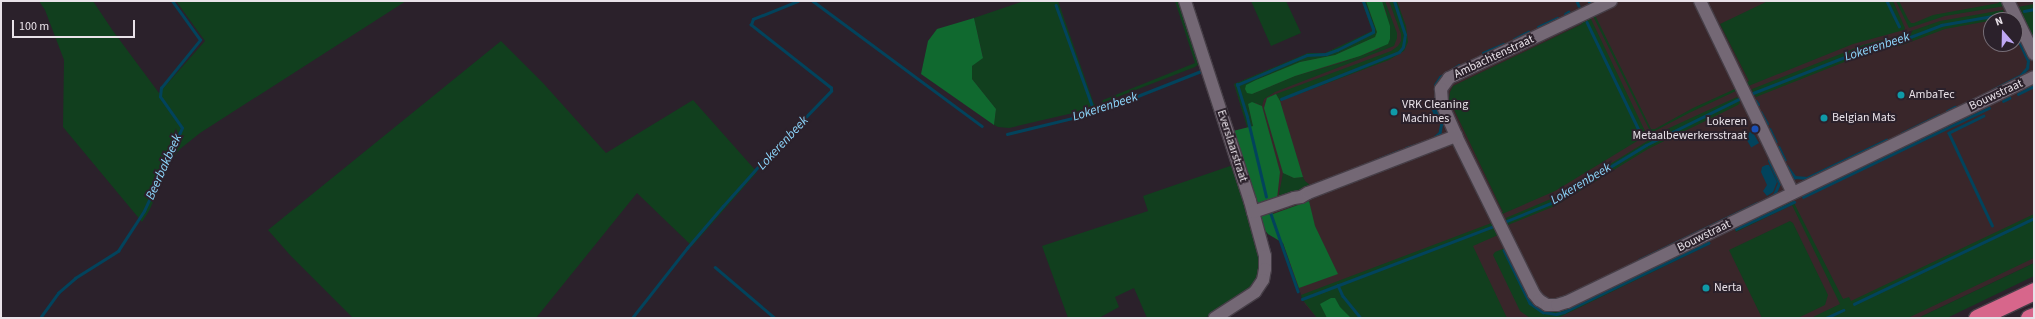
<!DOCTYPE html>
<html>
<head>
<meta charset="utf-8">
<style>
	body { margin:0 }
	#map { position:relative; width:2035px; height:319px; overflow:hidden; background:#2b212b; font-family:"Source Sans 3",sans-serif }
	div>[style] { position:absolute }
	.industrial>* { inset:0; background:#39262a }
	.green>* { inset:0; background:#113f1e }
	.forest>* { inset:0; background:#10692f }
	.water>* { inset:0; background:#02435c; transform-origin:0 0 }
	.stream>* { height:2.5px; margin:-1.25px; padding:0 1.25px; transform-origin:1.25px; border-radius:1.25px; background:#02435c }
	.roads { filter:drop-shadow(1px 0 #463e47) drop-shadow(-1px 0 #463e47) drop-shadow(0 1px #463e47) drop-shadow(0 -1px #463e47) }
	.minor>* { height:12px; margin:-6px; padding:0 6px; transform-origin:6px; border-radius:6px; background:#746875 }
	.highway>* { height:17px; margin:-8.5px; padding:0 8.5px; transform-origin:8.5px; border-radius:8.5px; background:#d7668b }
	.dots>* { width:11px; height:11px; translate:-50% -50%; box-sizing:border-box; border:2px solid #2b212b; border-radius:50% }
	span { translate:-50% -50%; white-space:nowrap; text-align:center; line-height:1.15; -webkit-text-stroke:4px #2b212b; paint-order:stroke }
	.street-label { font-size:12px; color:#e9e2e9 }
	.poi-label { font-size:12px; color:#e9e2e9 }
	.left { translate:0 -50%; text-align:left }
	.right { translate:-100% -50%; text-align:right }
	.water-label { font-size:13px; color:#8dd6fc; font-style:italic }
	.frame { position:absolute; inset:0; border:2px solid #e9e2e9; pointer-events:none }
	.north { position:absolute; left:1983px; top:12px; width:40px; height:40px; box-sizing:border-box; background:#2b212b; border:1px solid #776e77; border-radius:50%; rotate:340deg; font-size:11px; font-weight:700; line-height:16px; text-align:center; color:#e9e2e9 }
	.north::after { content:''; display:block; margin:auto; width:14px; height:18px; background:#bfa8f4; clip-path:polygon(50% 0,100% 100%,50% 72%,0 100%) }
	.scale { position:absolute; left:12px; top:20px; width:123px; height:18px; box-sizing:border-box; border:2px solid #e9e2e9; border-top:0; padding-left:5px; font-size:12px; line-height:14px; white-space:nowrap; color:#e9e2e9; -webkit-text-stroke:3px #2b212b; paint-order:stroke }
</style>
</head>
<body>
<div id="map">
	<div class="industrial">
		<div style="clip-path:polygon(evenodd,1362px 1px,2034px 1px,2034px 263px,1918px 318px,1317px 318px,1305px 304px,1294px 277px,1234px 84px,1308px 53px,1325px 53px,1372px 31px,1362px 1px,1991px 20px,2015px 20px,2015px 44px,1991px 44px,1991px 20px)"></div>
	</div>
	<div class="green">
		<div style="clip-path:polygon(39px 1px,93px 1px,113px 31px,159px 93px,205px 41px,176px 1px,406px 1px,200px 133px,180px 149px,174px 156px,149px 211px,142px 222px,63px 127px,64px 60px,45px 10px)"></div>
		<div style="clip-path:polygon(1024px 1px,1058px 1px,1094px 104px,1096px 105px,1073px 113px,1009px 128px,998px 127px,994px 125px,996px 109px,972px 79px,972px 66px,983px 57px,974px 18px)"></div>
		<div style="clip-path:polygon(1175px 1px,1180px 1px,1199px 64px,1195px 67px,1102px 103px,1103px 100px,1195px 63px)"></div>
		<div style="clip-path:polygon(1251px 1px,1286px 1px,1301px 33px,1271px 46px)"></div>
		<div style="clip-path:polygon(1362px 1px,1366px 1px,1377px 32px,1375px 37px,1335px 55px,1300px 62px,1256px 80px,1252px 94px,1295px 76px,1340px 63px,1379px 49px,1387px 14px,1382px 1px,1385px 1px,1397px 33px,1397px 38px,1394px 46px,1275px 92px,1264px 99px,1262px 106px,1256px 103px,1248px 104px,1253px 127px,1247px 127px,1234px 84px,1308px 53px,1325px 53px,1372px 31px)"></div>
		<div style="clip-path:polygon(1389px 1px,1397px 1px,1406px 26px,1408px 42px,1404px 51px,1389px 60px,1280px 101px,1276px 94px,1391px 51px,1398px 46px,1401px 41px,1401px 34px)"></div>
		<div style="clip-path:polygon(1768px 1px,1893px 1px,1905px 28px,1904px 30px,1853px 44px,1746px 87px,1745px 83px,1749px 81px,1720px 24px)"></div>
		<div style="clip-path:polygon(1896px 1px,1899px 1px,1908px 19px,1911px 23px,1914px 23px,1933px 15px,1999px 3px,1998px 1px,2003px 1px,2005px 6px,1945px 16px,1909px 28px)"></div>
		<div style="clip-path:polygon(2034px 4px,2034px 45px,2017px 9px,2018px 7px)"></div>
		<div style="clip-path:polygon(2003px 10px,2005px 18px,1945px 29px,1905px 44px,1862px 55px,1756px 97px,1752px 90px,1752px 89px,1863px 45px,1894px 37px,1940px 21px)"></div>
		<div style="clip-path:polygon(1594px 13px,1651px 129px,1655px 129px,1693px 108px,1737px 88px,1738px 90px,1689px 113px,1651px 133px,1592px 14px)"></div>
		<div style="clip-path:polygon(1589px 15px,1647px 135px,1555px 191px,1500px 215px,1499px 213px,1503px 212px,1449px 99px,1450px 92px,1453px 86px,1582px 24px,1580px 20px)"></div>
		<div style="clip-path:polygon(501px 41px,543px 83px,606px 153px,693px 100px,757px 172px,692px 246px,637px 193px,536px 318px,353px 318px,290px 255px,268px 230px)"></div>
		<div style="clip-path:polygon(1737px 97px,1740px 103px,1738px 105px,1648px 149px,1555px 206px,1508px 225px,1506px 218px,1508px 217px,1558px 196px,1667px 129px)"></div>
		<div style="clip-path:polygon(1233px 165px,1258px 245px,1261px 261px,1259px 277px,1252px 286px,1205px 318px,1147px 318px,1134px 288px,1115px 297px,1119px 307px,1099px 318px,1068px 318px,1042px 246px,1148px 211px,1143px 196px)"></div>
		<div style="clip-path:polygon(1283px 173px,1294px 178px,1303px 177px,1305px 181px,1310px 185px,1309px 187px,1280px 197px,1279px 194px)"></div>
		<div style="clip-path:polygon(1792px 199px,1843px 299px,1849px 297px,1851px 301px,2034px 214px,2034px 258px,1908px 318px,1811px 318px,1840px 304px,1792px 205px,1736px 232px,1734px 227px)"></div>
		<div style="clip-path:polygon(1790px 221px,1793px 223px,1828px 295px,1825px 305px,1798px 318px,1762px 318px,1729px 250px)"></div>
		<div style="clip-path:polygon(1494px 222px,1498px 235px,1473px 246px,1507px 318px,1317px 318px,1302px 299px,1301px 295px)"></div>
		<div style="clip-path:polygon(1707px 239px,1709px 244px,1706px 246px,1558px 318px,1530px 318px,1520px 311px,1493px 255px,1495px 252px,1505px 248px,1544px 309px)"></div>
		<div style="clip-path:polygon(2034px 263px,2034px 276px,1947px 318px,1918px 318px)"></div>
	</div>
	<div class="forest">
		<div style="clip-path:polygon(1366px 1px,1382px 1px,1390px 26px,1390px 39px,1388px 44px,1360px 56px,1295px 76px,1252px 94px,1247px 93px,1245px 89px,1246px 85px,1256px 80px,1300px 62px,1335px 55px,1375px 37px,1377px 32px)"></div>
		<div style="clip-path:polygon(974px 18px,983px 58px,972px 66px,972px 79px,996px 109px,994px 125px,921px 74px,928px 41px,937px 29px)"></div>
		<div style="clip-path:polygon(1276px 94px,1280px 101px,1303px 177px,1294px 178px,1283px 173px,1264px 108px,1267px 98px)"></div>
		<div style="clip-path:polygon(1252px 102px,1262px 106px,1280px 172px,1277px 199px,1270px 201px,1273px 214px,1309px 201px,1315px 226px,1338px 274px,1299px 288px,1283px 243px,1268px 234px,1263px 228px,1233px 131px,1253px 126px,1248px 104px)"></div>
		<div style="clip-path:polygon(1331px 298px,1335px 298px,1340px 307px,1351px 318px,1327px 318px,1320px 304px)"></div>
	</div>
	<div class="water">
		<div style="left:1752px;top:131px;width:14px;height:9px;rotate:60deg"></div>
		<div style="clip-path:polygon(1766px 165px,1769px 165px,1777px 182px,1773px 192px,1767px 196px,1763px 191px,1767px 185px,1761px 172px,1762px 167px)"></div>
	</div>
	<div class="stream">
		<div style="left:813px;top:1px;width:210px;rotate:36.5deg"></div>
		<div style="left:1577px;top:1px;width:5px;rotate:68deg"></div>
		<div style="left:1887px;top:1px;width:28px;rotate:64deg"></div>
		<div style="left:1589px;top:2px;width:3px;rotate:-18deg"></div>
		<div style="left:1056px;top:5px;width:106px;rotate:70.2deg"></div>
		<div style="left:2024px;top:11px;width:10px;rotate:-11deg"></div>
		<div style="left:1565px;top:14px;width:4px;rotate:-34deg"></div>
		<div style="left:1587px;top:22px;width:122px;rotate:64.3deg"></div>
		<div style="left:1538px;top:27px;width:21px;rotate:-25deg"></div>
		<div style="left:1514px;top:39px;width:16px;rotate:-27deg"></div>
		<div style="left:1483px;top:53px;width:22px;rotate:-24deg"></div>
		<div style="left:1435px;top:85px;width:9px;rotate:-58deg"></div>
		<div style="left:1440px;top:77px;width:22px;rotate:-32deg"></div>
		<div style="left:1992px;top:90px;width:31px;rotate:-27deg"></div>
		<div style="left:2020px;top:76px;width:11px;rotate:-49deg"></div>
		<div style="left:2027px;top:68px;width:7px;rotate:-82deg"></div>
		<div style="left:2028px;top:61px;width:31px;rotate:-115deg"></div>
		<div style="left:1753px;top:93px;width:118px;rotate:-21.4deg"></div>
		<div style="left:1863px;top:50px;width:43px;rotate:-14.7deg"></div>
		<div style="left:1905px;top:39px;width:39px;rotate:-21deg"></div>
		<div style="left:1941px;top:25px;width:65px;rotate:-9.8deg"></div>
		<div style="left:2018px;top:94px;width:18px;rotate:-27deg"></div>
		<div style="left:1281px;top:99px;width:127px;rotate:-21.7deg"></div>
		<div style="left:1399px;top:52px;width:6px;rotate:-51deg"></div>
		<div style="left:1403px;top:47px;width:12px;rotate:-81deg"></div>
		<div style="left:1405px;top:35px;width:36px;rotate:-108deg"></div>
		<div style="left:1430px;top:100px;width:23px;rotate:70deg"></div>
		<div style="left:1432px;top:100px;width:24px;rotate:66deg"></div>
		<div style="left:1442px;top:122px;width:11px;rotate:100deg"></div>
		<div style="left:1440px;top:133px;width:9px;rotate:139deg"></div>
		<div style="left:1756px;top:101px;width:4px;rotate:56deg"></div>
		<div style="left:2003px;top:101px;width:7px;rotate:-27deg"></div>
		<div style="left:1947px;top:111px;width:9px;rotate:-27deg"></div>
		<div style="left:1761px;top:112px;width:13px;rotate:61deg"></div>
		<div style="left:1984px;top:116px;width:39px;rotate:154deg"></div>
		<div style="left:1949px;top:133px;width:102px;rotate:64.9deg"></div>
		<div style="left:1770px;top:129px;width:14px;rotate:65deg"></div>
		<div style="left:1902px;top:133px;width:41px;rotate:-25.9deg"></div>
		<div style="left:1007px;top:134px;width:93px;rotate:-13.7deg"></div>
		<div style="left:1097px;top:112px;width:112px;rotate:-21.5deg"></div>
		<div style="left:1779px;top:147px;width:14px;rotate:65deg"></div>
		<div style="left:1406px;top:148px;width:20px;rotate:-18deg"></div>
		<div style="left:1374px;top:161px;width:27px;rotate:-22deg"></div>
		<div style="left:1787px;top:166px;width:14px;rotate:54deg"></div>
		<div style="left:1795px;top:177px;width:12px;rotate:5deg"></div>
		<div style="left:1807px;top:178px;width:88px;rotate:-25.7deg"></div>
		<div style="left:1266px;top:197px;width:82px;rotate:-103.4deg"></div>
		<div style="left:1247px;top:117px;width:34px;rotate:-107deg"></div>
		<div style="left:1237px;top:85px;width:76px;rotate:-23.2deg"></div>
		<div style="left:1307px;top:55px;width:19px;rotate:-3deg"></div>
		<div style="left:1326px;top:54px;width:12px;rotate:-20deg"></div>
		<div style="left:1337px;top:50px;width:40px;rotate:-26.6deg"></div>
		<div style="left:1373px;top:32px;width:3px;rotate:-90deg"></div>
		<div style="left:1373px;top:29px;width:30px;rotate:-110deg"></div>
		<div style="left:1803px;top:197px;width:206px;rotate:-25.6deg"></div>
		<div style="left:1766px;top:199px;width:9px;rotate:-27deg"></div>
		<div style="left:1774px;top:195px;width:13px;rotate:-67deg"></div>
		<div style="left:1779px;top:183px;width:24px;rotate:-114deg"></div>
		<div style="left:1270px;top:211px;width:85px;rotate:70.7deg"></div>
		<div style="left:1507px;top:221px;width:48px;rotate:-22.2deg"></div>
		<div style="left:1551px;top:203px;width:111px;rotate:-31.4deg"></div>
		<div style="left:1646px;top:145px;width:104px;rotate:-26.3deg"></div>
		<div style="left:1736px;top:229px;width:64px;rotate:-25deg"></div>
		<div style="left:1504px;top:250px;width:59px;rotate:63.9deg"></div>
		<div style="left:1530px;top:303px;width:16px;rotate:35deg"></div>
		<div style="left:1543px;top:312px;width:13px;rotate:9deg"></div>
		<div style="left:1556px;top:314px;width:8px;rotate:-14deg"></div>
		<div style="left:1564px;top:312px;width:160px;rotate:-25.6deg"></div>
		<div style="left:1639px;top:260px;width:131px;rotate:-25.8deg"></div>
		<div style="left:715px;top:267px;width:79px;rotate:40.4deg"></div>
		<div style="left:1338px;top:285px;width:12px;rotate:66deg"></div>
		<div style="left:1343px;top:296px;width:28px;rotate:51deg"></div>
		<div style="left:1302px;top:299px;width:203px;rotate:-20.8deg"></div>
		<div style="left:1854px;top:304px;width:199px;rotate:-25.5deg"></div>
		<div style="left:40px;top:318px;width:31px;rotate:-54deg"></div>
		<div style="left:58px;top:293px;width:23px;rotate:-41deg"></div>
		<div style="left:75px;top:278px;width:51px;rotate:-32.1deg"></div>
		<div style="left:118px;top:251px;width:48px;rotate:-57deg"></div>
		<div style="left:144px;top:211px;width:91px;rotate:-65.4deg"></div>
		<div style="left:182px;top:128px;width:38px;rotate:-125deg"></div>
		<div style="left:160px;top:97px;width:9px;rotate:-84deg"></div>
		<div style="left:161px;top:88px;width:62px;rotate:-50.9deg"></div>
		<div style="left:200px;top:40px;width:48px;rotate:-125.7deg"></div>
		<div style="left:632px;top:318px;width:89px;rotate:-51.8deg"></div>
		<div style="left:687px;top:248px;width:55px;rotate:-49.4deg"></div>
		<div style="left:723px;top:206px;width:63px;rotate:-48.2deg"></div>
		<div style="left:765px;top:159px;width:95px;rotate:-45.9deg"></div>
		<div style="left:831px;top:91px;width:3px;rotate:-90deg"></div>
		<div style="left:831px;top:88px;width:102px;rotate:-141.8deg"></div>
		<div style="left:751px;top:25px;width:6px;rotate:-72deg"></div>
		<div style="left:753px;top:19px;width:48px;rotate:-21.8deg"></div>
		<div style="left:1826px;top:318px;width:19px;rotate:-25deg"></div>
	</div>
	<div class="roads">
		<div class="minor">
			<div style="left:1185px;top:1px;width:210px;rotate:72deg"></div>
			<div style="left:1250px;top:201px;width:57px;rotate:74.7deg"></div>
			<div style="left:1265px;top:256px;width:13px;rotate:90deg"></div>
			<div style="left:1265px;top:269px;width:11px;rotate:100deg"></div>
			<div style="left:1263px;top:280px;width:14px;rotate:124deg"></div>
			<div style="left:1255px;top:292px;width:48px;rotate:147deg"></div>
			<div style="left:1611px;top:1px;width:173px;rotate:154.6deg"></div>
			<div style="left:1455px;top:75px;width:7px;rotate:153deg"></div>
			<div style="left:1449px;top:78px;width:14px;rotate:126deg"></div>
			<div style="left:1441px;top:89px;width:15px;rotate:86deg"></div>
			<div style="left:1442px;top:104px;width:35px;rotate:66deg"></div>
			<div style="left:1456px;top:136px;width:176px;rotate:63.7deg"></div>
			<div style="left:1534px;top:294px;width:8px;rotate:50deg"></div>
			<div style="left:1539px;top:300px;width:9px;rotate:32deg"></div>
			<div style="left:1547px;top:305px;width:10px"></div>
			<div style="left:1557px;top:305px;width:10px;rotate:-17deg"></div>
			<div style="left:1567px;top:302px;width:518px;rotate:-25.72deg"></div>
			<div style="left:1700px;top:1px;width:213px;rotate:64.2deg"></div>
			<div style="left:2008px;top:1px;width:59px;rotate:63.9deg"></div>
			<div style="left:1253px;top:212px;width:43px;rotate:-18.9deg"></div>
			<div style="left:1294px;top:198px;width:7px;rotate:-8deg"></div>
			<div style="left:1301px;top:197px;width:8px;rotate:-30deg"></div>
			<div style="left:1308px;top:193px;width:159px;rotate:-21.1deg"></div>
		</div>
		<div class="highway">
			<div style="left:1977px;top:318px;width:63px;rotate:-25.3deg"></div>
			<div style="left:2029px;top:318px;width:5px;rotate:-22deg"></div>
		</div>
	</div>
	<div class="dots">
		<div style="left:1901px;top:95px;background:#0f9aa8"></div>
		<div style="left:1394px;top:112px;background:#0f9aa8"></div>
		<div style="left:1824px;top:118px;background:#0f9aa8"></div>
		<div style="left:1755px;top:129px;background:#1a4fb4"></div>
		<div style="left:1706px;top:288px;background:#0f9aa8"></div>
	</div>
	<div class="street-label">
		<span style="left:1494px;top:57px;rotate:-25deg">Ambachtenstraat</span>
		<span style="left:1996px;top:95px;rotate:-25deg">Bouwstraat</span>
		<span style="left:1232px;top:146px;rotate:72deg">Everslaarstraat</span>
		<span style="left:1704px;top:236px;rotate:-26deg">Bouwstraat</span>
	</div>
	<div class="poi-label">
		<span class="left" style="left:1909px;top:95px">AmbaTec</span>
		<span class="left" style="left:1402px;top:112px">VRK Cleaning<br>Machines</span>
		<span class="left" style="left:1832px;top:118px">Belgian Mats</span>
		<span class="right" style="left:1747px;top:129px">Lokeren<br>Metaalbewerkersstraat</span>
		<span class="left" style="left:1714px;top:288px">Nerta</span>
	</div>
	<div class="water-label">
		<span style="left:1877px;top:47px;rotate:-18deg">Lokerenbeek</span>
		<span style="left:1105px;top:107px;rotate:-18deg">Lokerenbeek</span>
		<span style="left:783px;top:143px;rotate:-47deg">Lokerenbeek</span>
		<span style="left:164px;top:167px;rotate:-66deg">Beerbakbeek</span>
		<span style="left:1581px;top:184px;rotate:-31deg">Lokerenbeek</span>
	</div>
	<div class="frame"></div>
	<div class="north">N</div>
	<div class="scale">100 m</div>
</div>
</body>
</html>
